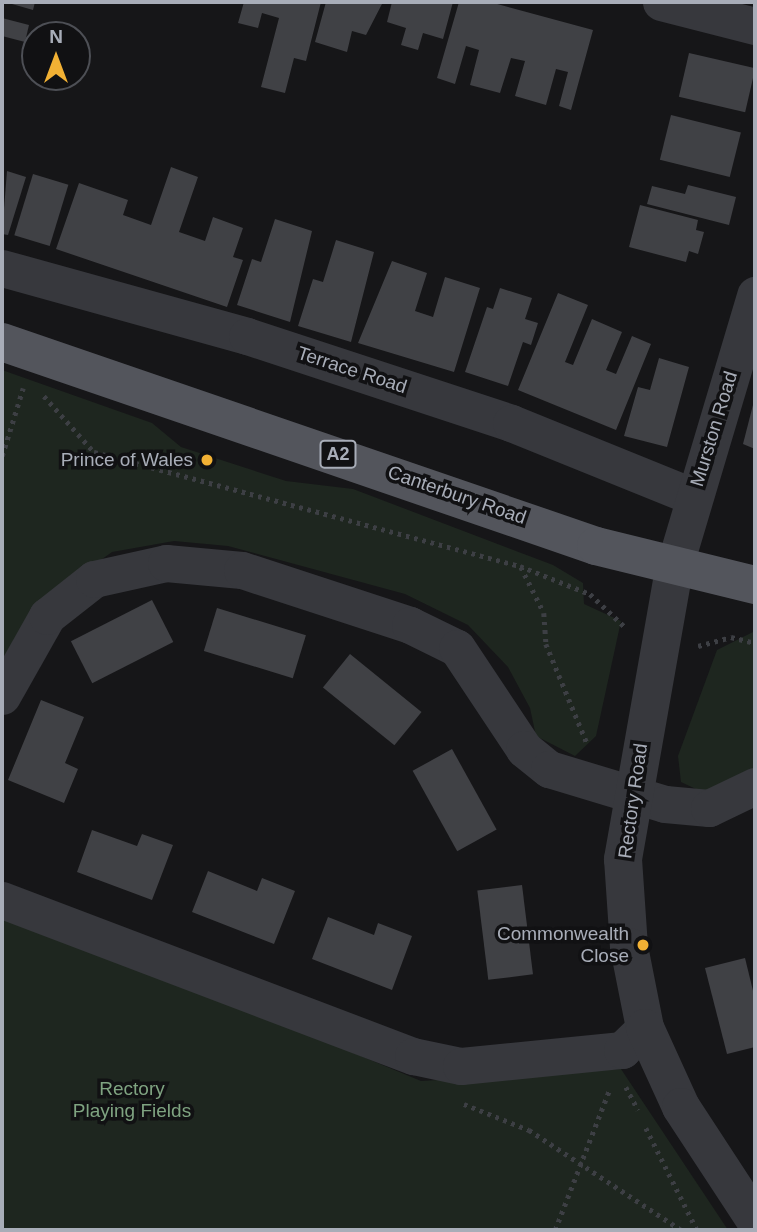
<!DOCTYPE html>
<html>
<head>
<meta charset="utf-8">
<style>
	body { margin:0 }
	#map { position:relative; width:757px; height:1232px; overflow:hidden; background:#161618; font-family:Arial,sans-serif }
	div>[style] { position:absolute }
	.green>* { inset:0; background:#1e261f }
	.building>* { inset:0; background:#404145; transform-origin:0 0 }
	.path>* { height:4.5px; margin-top:-2.25px; transform-origin:0; background:repeating-linear-gradient(90deg,#3d3f44 0 3.5px,transparent 0 8.5px) }
	.minor>* { height:37px; margin:-18.5px; padding:0 18.5px; transform-origin:18.5px; border-radius:18.5px; background:#37383d }
	.tertiary>* { height:38px; margin:-19px; padding:0 19px; transform-origin:19px; border-radius:19px; background:#37383d }
	.primary>* { height:38px; margin:-19px; padding:0 19px; transform-origin:19px; border-radius:19px; background:#53555c }
	.dots>* { width:19px; height:19px; translate:-50% -50%; box-sizing:border-box; border:4px solid #111113; border-radius:50% }
	span { translate:-50% -50%; white-space:nowrap; text-align:center; line-height:1.15; -webkit-text-stroke:7px #111113; paint-order:stroke }
	.shield-label span { padding:2px 5px; background:#111113; border:2px solid; border-radius:5px; -webkit-text-stroke-width:0 }
	.shield-label { font-size:18px; color:#a8adb8; font-weight:700 }
	.street-label { font-size:19px; color:#a8adb8 }
	.poi-label { font-size:19px; color:#a8adb8 }
	.right { translate:-100% -50%; text-align:right }
	.park-label { font-size:19px; color:#7fa381 }
	.frame { position:absolute; inset:0; border:4px solid #a8adb8; pointer-events:none }
	.north { position:absolute; left:21px; top:21px; width:70px; height:70px; box-sizing:border-box; background:#111113; border:2px solid #4d4f55; border-radius:50%; rotate:0deg; font-size:19px; font-weight:700; line-height:28px; text-align:center; color:#a8adb8 }
	.north::after { content:''; display:block; margin:auto; width:24px; height:32px; background:#f2b134; clip-path:polygon(50% 0,100% 100%,50% 72%,0 100%) }
</style>
</head>
<body>
<div id="map">
	<div class="green">
		<div style="clip-path:polygon(2px 370px,152px 423px,181px 447px,286px 481px,353px 489px,553px 565px,583px 583px,584px 604px,621px 621px,596px 736px,575px 756px,536px 736px,530px 708px,508px 667px,468px 625px,405px 594px,228px 546px,174px 541px,112px 552px,60px 589px,2px 691px)"></div>
		<div style="clip-path:polygon(755px 631px,755px 776px,720px 790px,698px 790px,681px 782px,678px 756px,717px 650px)"></div>
		<div style="clip-path:polygon(2px 895px,55px 929px,421px 1081px,621px 1069px,728px 1230px,2px 1230px)"></div>
	</div>
	<div class="building">
		<div style="clip-path:polygon(5px 2px,35px 2px,33px 10px)"></div>
		<div style="clip-path:polygon(244px 2px,321px 2px,306px 61px,294px 58px,285px 93px,261px 87px,279px 18px,262px 13px,258px 28px,238px 23px)"></div>
		<div style="clip-path:polygon(326px 2px,383px 2px,366px 35px,352px 31px,347px 52px,315px 42px)"></div>
		<div style="clip-path:polygon(392px 2px,453px 2px,443px 39px,423px 33px,418px 50px,401px 45px,406px 28px,387px 22px)"></div>
		<div style="clip-path:polygon(459px 2px,490px 2px,593px 30px,571px 110px,559px 106px,568px 72px,556px 69px,546px 105px,515px 96px,525px 61px,511px 58px,500px 93px,470px 85px,479px 50px,466px 46px,455px 84px,437px 78px)"></div>
		<div style="clip-path:polygon(2px 18px,29px 25px,25px 42px,2px 36px)"></div>
		<div style="left:689px;top:53px;width:68px;height:45px;rotate:13deg"></div>
		<div style="left:671px;top:115px;width:72px;height:46px;rotate:14deg"></div>
		<div style="clip-path:polygon(171px 167px,198px 177px,179px 232px,205px 241px,213px 217px,243px 228px,233px 257px,243px 260px,227px 307px,56px 249px,79px 183px,128px 200px,123px 215px,151px 225px)"></div>
		<div style="clip-path:polygon(7px 171px,26px 177px,8px 235px,2px 234px)"></div>
		<div style="left:33px;top:174px;width:37px;height:64px;rotate:17deg"></div>
		<div style="clip-path:polygon(688px 185px,736px 197px,729px 225px,647px 204px,652px 186px,685px 194px)"></div>
		<div style="clip-path:polygon(640px 205px,698px 220px,696px 230px,704px 232px,698px 254px,689px 251px,686px 262px,629px 247px)"></div>
		<div style="clip-path:polygon(275px 219px,312px 231px,290px 322px,237px 305px,252px 259px,261px 262px)"></div>
		<div style="clip-path:polygon(336px 240px,374px 252px,351px 342px,298px 326px,313px 279px,323px 282px)"></div>
		<div style="clip-path:polygon(392px 261px,427px 273px,415px 311px,433px 317px,445px 277px,480px 288px,454px 372px,358px 343px)"></div>
		<div style="clip-path:polygon(500px 288px,532px 298px,525px 319px,538px 323px,531px 345px,523px 342px,508px 386px,465px 372px,487px 307px,493px 309px)"></div>
		<div style="clip-path:polygon(558px 293px,588px 305px,565px 362px,573px 365px,592px 319px,622px 332px,606px 370px,616px 374px,632px 336px,651px 344px,616px 430px,518px 390px)"></div>
		<div style="clip-path:polygon(659px 358px,689px 367px,667px 447px,624px 436px,638px 387px,650px 390px)"></div>
		<div style="clip-path:polygon(754px 401px,755px 401px,755px 449px,743px 444px)"></div>
		<div style="left:152px;top:600px;width:47px;height:91px;rotate:63deg"></div>
		<div style="left:217px;top:608px;width:93px;height:45px;rotate:17deg"></div>
		<div style="left:350px;top:654px;width:92px;height:43px;rotate:39deg"></div>
		<div style="clip-path:polygon(41px 700px,84px 717px,65px 763px,78px 769px,64px 803px,8px 780px)"></div>
		<div style="left:452px;top:749px;width:92px;height:45px;rotate:61deg"></div>
		<div style="clip-path:polygon(92px 830px,137px 846px,142px 834px,173px 845px,152px 900px,77px 872px)"></div>
		<div style="clip-path:polygon(208px 871px,257px 891px,262px 878px,295px 891px,274px 944px,192px 912px)"></div>
		<div style="left:522px;top:885px;width:90px;height:45px;rotate:83deg"></div>
		<div style="clip-path:polygon(328px 917px,374px 935px,378px 923px,412px 936px,392px 990px,312px 959px)"></div>
		<div style="clip-path:polygon(745px 958px,755px 999px,755px 1047px,727px 1054px,705px 968px)"></div>
	</div>
	<div class="path">
		<div style="left:44px;top:396px;width:75px;rotate:48.2deg"></div>
		<div style="left:94px;top:452px;width:441px;rotate:15deg"></div>
		<div style="left:520px;top:566px;width:75px;rotate:21.8deg"></div>
		<div style="left:590px;top:594px;width:48px;rotate:43.3deg"></div>
		<div style="left:2px;top:456px;width:71px;rotate:-72.8deg"></div>
		<div style="left:521px;top:567px;width:51px;rotate:63.4deg"></div>
		<div style="left:544px;top:613px;width:31px;rotate:86deg"></div>
		<div style="left:546px;top:644px;width:107px;rotate:67.5deg"></div>
		<div style="left:698px;top:646px;width:34px;rotate:-15deg"></div>
		<div style="left:731px;top:637px;width:25px;rotate:14deg"></div>
		<div style="left:626px;top:1087px;width:26px;rotate:62deg"></div>
		<div style="left:464px;top:1104px;width:70px;rotate:21.8deg"></div>
		<div style="left:529px;top:1130px;width:182px;rotate:33.3deg"></div>
		<div style="left:646px;top:1128px;width:114px;rotate:63.4deg"></div>
		<div style="left:555px;top:1230px;width:152px;rotate:-68.8deg"></div>
	</div>
	<div class="minor">
		<div style="left:661px;top:2px;width:97px;rotate:14.3deg"></div>
		<div style="left:2px;top:268px;width:254px;rotate:15.5deg"></div>
		<div style="left:247px;top:336px;width:278px;rotate:18.2deg"></div>
		<div style="left:511px;top:423px;width:197px;rotate:22deg"></div>
		<div style="left:675px;top:564px;width:281px;rotate:-73.4deg"></div>
		<div style="left:2px;top:696px;width:92px;rotate:-60.6deg"></div>
		<div style="left:47px;top:616px;width:60px;rotate:-38.2deg"></div>
		<div style="left:94px;top:579px;width:74px;rotate:-12.5deg"></div>
		<div style="left:166px;top:563px;width:76px;rotate:5.3deg"></div>
		<div style="left:242px;top:570px;width:177px;rotate:18.1deg"></div>
		<div style="left:410px;top:625px;width:52px;rotate:26.1deg"></div>
		<div style="left:457px;top:648px;width:121px;rotate:56.4deg"></div>
		<div style="left:524px;top:749px;width:32px;rotate:39deg"></div>
		<div style="left:549px;top:769px;width:121px;rotate:16.8deg"></div>
		<div style="left:665px;top:804px;width:44px;rotate:5.2deg"></div>
		<div style="left:709px;top:808px;width:51px;rotate:-25.6deg"></div>
		<div style="left:2px;top:900px;width:440px;rotate:20.8deg"></div>
		<div style="left:413px;top:1056px;width:49px;rotate:11.8deg"></div>
		<div style="left:461px;top:1066px;width:162px;rotate:-5.7deg"></div>
		<div style="left:622px;top:1050px;width:32px;rotate:-44deg"></div>
	</div>
	<div class="tertiary">
		<div style="left:675px;top:564px;width:300px;rotate:100deg"></div>
		<div style="left:623px;top:859px;width:88px;rotate:86.1deg"></div>
		<div style="left:629px;top:947px;width:83px;rotate:78.8deg"></div>
		<div style="left:645px;top:1028px;width:87px;rotate:65.5deg"></div>
		<div style="left:681px;top:1107px;width:135px;rotate:56.8deg"></div>
	</div>
	<div class="primary">
		<div style="left:2px;top:342px;width:628px;rotate:18.95deg"></div>
		<div style="left:596px;top:546px;width:164px;rotate:13.8deg"></div>
	</div>
	<div class="dots">
		<div style="left:207px;top:460px;background:#f2b134"></div>
		<div style="left:643px;top:945px;background:#f2b134"></div>
	</div>
	<div class="shield-label">
		<span style="left:338px;top:454px">A2</span>
	</div>
	<div class="street-label">
		<span style="left:352px;top:370px;rotate:18deg">Terrace Road</span>
		<span style="left:714px;top:429px;rotate:-73deg">Murston Road</span>
		<span style="left:457px;top:495px;rotate:19deg">Canterbury Road</span>
		<span style="left:633px;top:801px;rotate:-82deg">Rectory Road</span>
	</div>
	<div class="poi-label">
		<span class="right" style="left:193px;top:460px">Prince of Wales</span>
		<span class="right" style="left:629px;top:945px">Commonwealth<br>Close</span>
	</div>
	<div class="park-label">
		<span style="left:132px;top:1100px">Rectory<br>Playing Fields</span>
	</div>
	<div class="frame"></div>
	<div class="north">N</div>
</div>
</body>
</html>
